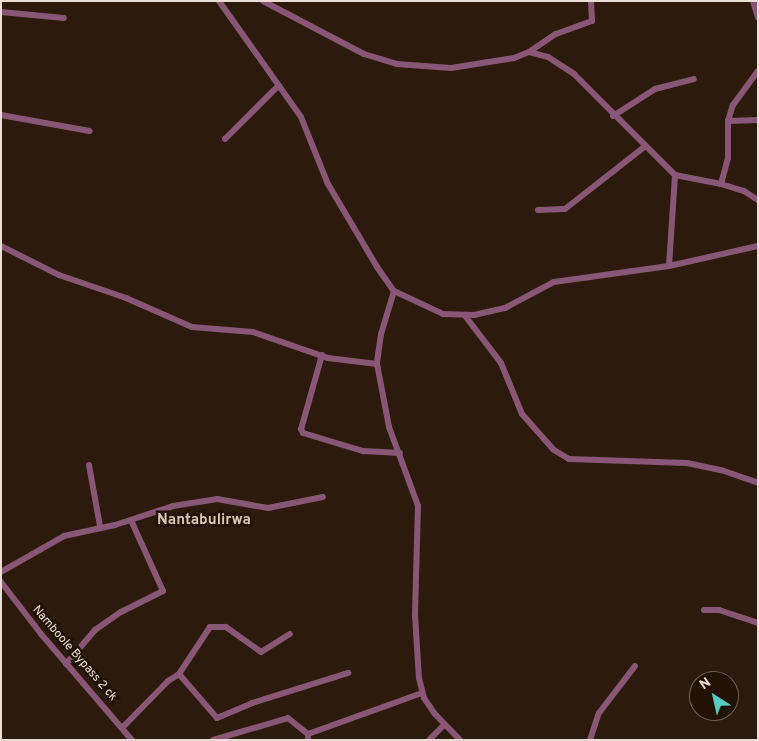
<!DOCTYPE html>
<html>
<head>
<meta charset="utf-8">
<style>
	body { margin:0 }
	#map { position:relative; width:759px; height:741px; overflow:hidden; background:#2c1b0c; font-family:Overpass,sans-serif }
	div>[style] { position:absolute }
	.street>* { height:6px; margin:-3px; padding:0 3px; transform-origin:3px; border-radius:3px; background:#8a5677 }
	span { translate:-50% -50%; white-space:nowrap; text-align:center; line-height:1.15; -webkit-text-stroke:5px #221204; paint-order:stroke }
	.street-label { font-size:12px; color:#ebdfd5 }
	.quarter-label { font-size:15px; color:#ddc5b2; font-weight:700 }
	.frame { position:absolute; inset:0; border:2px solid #ebdfd5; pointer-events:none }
	.north { position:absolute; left:689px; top:671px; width:50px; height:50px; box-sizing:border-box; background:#221204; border:1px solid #726458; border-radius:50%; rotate:325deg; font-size:14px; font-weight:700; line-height:20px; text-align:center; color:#ebdfd5 }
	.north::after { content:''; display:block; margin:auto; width:18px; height:22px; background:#54cdc7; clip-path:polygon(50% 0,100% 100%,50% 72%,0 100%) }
</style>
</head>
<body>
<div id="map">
	<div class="street">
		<div style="left:219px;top:1px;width:142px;rotate:54.7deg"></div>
		<div style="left:301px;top:117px;width:72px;rotate:68.1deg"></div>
		<div style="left:328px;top:184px;width:96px;rotate:59.4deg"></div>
		<div style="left:377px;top:267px;width:29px;rotate:55deg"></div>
		<div style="left:394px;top:291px;width:54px;rotate:25.1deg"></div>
		<div style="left:443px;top:314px;width:31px;rotate:2deg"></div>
		<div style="left:474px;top:315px;width:32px;rotate:-13deg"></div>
		<div style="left:505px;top:308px;width:55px;rotate:-28deg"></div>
		<div style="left:554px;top:282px;width:116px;rotate:-7.9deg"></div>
		<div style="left:669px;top:266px;width:91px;rotate:-86.2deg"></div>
		<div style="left:263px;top:1px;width:114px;rotate:27.7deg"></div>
		<div style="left:364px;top:54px;width:34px;rotate:17deg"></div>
		<div style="left:397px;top:64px;width:54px;rotate:4.2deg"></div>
		<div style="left:451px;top:68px;width:64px;rotate:-9deg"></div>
		<div style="left:514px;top:58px;width:16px;rotate:-22deg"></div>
		<div style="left:529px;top:52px;width:20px;rotate:15deg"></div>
		<div style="left:548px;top:57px;width:31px;rotate:33deg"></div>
		<div style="left:574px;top:74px;width:143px;rotate:45deg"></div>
		<div style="left:675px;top:175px;width:47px;rotate:11.1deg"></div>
		<div style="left:721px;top:184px;width:24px;rotate:17deg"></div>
		<div style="left:744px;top:191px;width:17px;rotate:33deg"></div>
		<div style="left:753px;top:1px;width:17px;rotate:73deg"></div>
		<div style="left:1px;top:12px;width:63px;rotate:5.4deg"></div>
		<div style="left:529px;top:52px;width:32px;rotate:-34deg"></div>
		<div style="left:556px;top:34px;width:38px;rotate:-20deg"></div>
		<div style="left:592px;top:21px;width:20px;rotate:-93deg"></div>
		<div style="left:1px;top:115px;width:90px;rotate:10.2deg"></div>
		<div style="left:613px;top:116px;width:50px;rotate:-32.7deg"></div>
		<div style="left:655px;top:89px;width:40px;rotate:-14.4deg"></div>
		<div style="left:728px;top:121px;width:30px;rotate:-2deg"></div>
		<div style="left:225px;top:139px;width:76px;rotate:-45deg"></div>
		<div style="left:721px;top:184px;width:27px;rotate:-75deg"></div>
		<div style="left:728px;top:158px;width:37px;rotate:-90deg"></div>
		<div style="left:728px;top:121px;width:17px;rotate:-73deg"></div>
		<div style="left:733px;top:105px;width:42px;rotate:-53.7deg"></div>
		<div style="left:538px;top:210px;width:27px;rotate:-2deg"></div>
		<div style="left:565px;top:209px;width:100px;rotate:-38.1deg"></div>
		<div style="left:1px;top:246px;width:65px;rotate:26.6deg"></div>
		<div style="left:59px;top:275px;width:71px;rotate:18.9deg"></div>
		<div style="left:126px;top:298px;width:72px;rotate:23.7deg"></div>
		<div style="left:192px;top:327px;width:61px;rotate:4.7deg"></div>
		<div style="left:253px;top:332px;width:79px;rotate:19.1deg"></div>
		<div style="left:328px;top:358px;width:49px;rotate:7deg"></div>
		<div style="left:669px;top:266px;width:91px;rotate:-12.7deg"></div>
		<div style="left:394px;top:291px;width:45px;rotate:106.8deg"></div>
		<div style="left:381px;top:334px;width:30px;rotate:98deg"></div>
		<div style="left:377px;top:364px;width:64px;rotate:79.2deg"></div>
		<div style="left:389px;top:427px;width:84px;rotate:69.8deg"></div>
		<div style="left:418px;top:506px;width:109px;rotate:91.6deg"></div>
		<div style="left:415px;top:615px;width:63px;rotate:86.4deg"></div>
		<div style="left:419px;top:678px;width:21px;rotate:76deg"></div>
		<div style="left:424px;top:698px;width:18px;rotate:56deg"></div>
		<div style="left:434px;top:713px;width:37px;rotate:46deg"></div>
		<div style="left:466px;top:317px;width:58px;rotate:52.7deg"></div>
		<div style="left:501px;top:363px;width:55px;rotate:67.6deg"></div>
		<div style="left:522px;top:414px;width:48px;rotate:48.4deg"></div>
		<div style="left:554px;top:450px;width:17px;rotate:31deg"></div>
		<div style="left:569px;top:459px;width:118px;rotate:1.9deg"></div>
		<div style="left:687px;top:463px;width:35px;rotate:12deg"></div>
		<div style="left:721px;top:470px;width:39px;rotate:19deg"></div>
		<div style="left:322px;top:355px;width:77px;rotate:105.8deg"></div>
		<div style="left:301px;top:429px;width:4px;rotate:63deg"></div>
		<div style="left:303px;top:433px;width:63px;rotate:16.7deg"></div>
		<div style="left:363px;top:451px;width:37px;rotate:3deg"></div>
		<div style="left:89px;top:465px;width:62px;rotate:79.8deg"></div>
		<div style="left:1px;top:572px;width:73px;rotate:-29.7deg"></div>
		<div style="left:64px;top:536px;width:52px;rotate:-12.2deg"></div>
		<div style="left:115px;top:525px;width:61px;rotate:-18.1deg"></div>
		<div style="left:173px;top:506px;width:45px;rotate:-9deg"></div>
		<div style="left:217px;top:499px;width:52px;rotate:10deg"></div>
		<div style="left:268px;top:508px;width:56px;rotate:-11.3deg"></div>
		<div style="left:1px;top:582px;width:66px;rotate:52.4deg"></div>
		<div style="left:41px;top:634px;width:140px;rotate:49.4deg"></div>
		<div style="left:704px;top:610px;width:15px"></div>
		<div style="left:719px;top:610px;width:41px;rotate:18.4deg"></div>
		<div style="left:66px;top:664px;width:45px;rotate:-49.5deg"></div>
		<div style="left:95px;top:630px;width:32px;rotate:-35deg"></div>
		<div style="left:121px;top:612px;width:47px;rotate:-26.6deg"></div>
		<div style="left:163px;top:591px;width:78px;rotate:-114.3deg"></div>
		<div style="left:179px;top:674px;width:58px;rotate:49.2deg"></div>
		<div style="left:217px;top:718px;width:38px;rotate:-23deg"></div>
		<div style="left:252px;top:703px;width:101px;rotate:-17.4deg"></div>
		<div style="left:123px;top:727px;width:64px;rotate:-45.6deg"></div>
		<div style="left:168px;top:681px;width:13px;rotate:-32deg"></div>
		<div style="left:179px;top:674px;width:56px;rotate:-56.6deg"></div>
		<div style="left:210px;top:627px;width:16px"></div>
		<div style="left:226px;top:627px;width:43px;rotate:35.5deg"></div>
		<div style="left:261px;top:652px;width:34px;rotate:-32deg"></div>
		<div style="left:308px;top:734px;width:121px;rotate:-19.8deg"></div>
		<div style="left:213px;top:740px;width:78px;rotate:-16.3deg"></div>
		<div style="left:288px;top:718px;width:26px;rotate:39deg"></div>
		<div style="left:308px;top:734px;width:6px;rotate:90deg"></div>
		<div style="left:429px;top:740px;width:21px;rotate:-45deg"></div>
		<div style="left:590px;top:740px;width:28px;rotate:-72deg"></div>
		<div style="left:599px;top:713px;width:59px;rotate:-52.5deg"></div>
	</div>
	<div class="street-label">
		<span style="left:74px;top:654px;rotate:49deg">Namboole Bypass 2 ck</span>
	</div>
	<div class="quarter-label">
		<span style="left:204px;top:521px">Nantabulirwa</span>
	</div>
	<div class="frame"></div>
	<div class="north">N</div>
</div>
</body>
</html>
